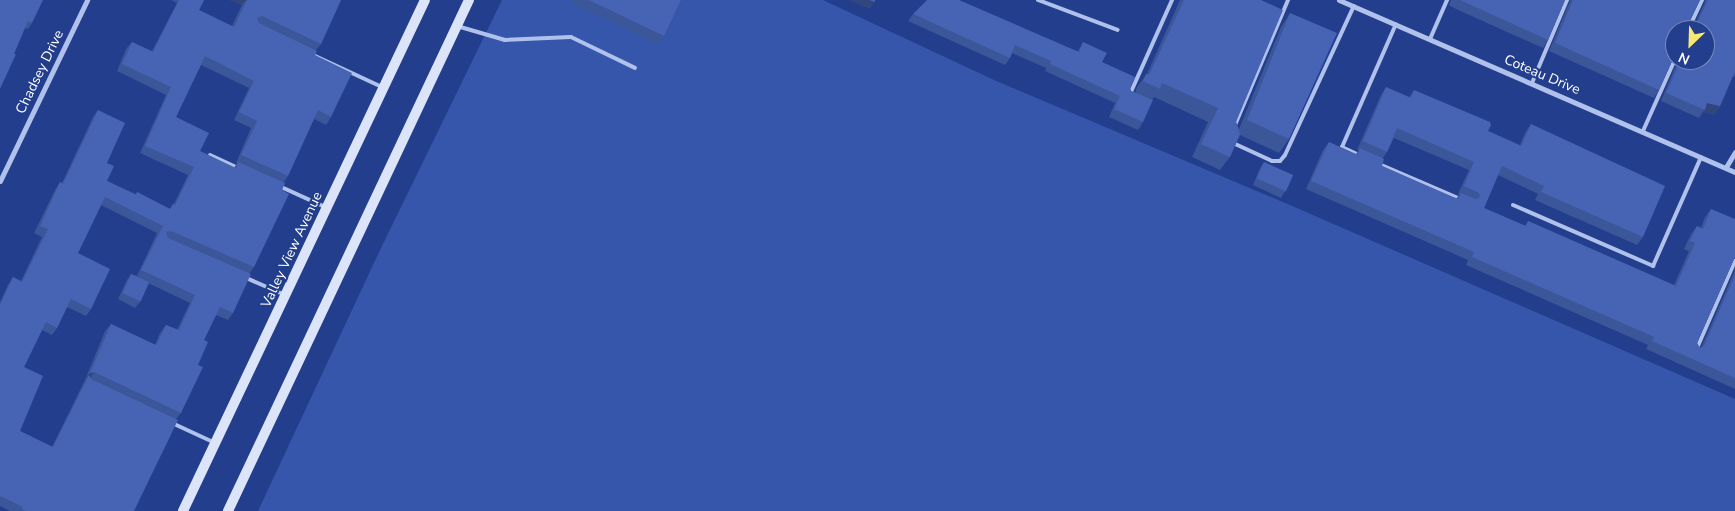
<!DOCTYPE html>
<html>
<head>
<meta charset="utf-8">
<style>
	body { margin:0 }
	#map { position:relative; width:1735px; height:511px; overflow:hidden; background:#223e8d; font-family:"Nunito Sans",sans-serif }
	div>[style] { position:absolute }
	.green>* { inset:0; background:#3556ab }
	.lane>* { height:4px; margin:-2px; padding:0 2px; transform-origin:2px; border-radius:2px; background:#b0c1ec }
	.street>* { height:5px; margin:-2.5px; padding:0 2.5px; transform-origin:2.5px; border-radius:2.5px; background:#b0c1ec }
	.secondary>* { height:10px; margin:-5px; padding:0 5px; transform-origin:5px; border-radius:5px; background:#dce4f9 }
	.wall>* { inset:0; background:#3c569a }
	.shaded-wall>* { inset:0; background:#31467d }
	.building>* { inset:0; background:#4664b3; transform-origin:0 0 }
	span { translate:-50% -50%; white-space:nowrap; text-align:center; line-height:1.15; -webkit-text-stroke:4px #223e8d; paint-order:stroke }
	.street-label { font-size:14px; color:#fff }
	.north { position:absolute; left:1665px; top:20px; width:50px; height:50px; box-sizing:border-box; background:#223e8d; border:1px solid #7a8bbb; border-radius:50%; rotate:204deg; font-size:14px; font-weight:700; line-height:20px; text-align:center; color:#fff }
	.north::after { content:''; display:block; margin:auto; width:18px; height:22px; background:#f8e872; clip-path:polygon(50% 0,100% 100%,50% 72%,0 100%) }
</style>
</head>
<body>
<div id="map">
	<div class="green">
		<div style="clip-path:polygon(502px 0,823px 0,994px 80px,1290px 205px,1735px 399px,1735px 511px,258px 511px,381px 248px)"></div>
	</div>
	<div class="lane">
		<div style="left:1038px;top:0;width:85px;rotate:20.6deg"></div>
		<div style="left:457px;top:26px;width:50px;rotate:16.3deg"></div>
		<div style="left:505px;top:40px;width:66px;rotate:-2.6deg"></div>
		<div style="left:571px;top:37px;width:71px;rotate:25.8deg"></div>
		<div style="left:1688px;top:30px;width:33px;rotate:-65deg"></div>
		<div style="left:1430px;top:39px;width:43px;rotate:-66.4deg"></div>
		<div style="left:313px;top:55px;width:76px;rotate:24.9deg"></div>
		<div style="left:1532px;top:83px;width:90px;rotate:-67.1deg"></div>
		<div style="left:1130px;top:94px;width:103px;rotate:-65.9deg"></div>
		<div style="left:1235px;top:125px;width:136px;rotate:-67deg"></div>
		<div style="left:1643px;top:131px;width:79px;rotate:-66deg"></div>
		<div style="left:1233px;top:143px;width:43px;rotate:24.8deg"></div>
		<div style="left:1272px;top:161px;width:8px"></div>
		<div style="left:1280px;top:161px;width:8px;rotate:-50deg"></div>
		<div style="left:1285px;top:155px;width:164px;rotate:-65.2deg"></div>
		<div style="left:210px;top:155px;width:31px;rotate:25deg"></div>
		<div style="left:1359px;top:155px;width:19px;rotate:-155deg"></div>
		<div style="left:1342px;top:147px;width:134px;rotate:-66.3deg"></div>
		<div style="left:1379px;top:164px;width:88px;rotate:23.4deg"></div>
		<div style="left:279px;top:186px;width:51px;rotate:24.5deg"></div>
		<div style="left:1513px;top:205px;width:153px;rotate:23.5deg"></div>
		<div style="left:1653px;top:266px;width:119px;rotate:-66.2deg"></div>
		<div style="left:244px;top:277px;width:43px;rotate:23.6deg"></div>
		<div style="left:1697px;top:348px;width:95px;rotate:-66.4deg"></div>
		<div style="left:172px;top:423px;width:47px;rotate:24.9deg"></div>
	</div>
	<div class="street">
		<div style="left:1339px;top:0;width:432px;rotate:23.5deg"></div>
		<div style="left:1726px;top:167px;width:17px;rotate:-59deg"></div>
		<div style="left:0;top:181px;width:201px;rotate:-64.3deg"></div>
	</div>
	<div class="secondary">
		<div style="left:183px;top:511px;width:565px;rotate:-64.66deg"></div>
		<div style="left:228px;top:511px;width:565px;rotate:-64.75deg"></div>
	</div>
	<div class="wall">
		<div style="clip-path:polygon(0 0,32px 23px,28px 29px,25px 28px)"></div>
		<div style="clip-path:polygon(evenodd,171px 0,204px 0,199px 10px,232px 26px,242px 5px,230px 0,341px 0,321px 44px,316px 50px,315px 55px,331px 117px,326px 125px,314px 119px,288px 176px,284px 182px,282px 190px,254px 267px,249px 274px,233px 313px,228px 320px,216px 315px,204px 340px,198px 365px,181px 413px,176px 419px,134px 511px,10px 511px,0 506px,0 302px,8px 285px,13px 277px,21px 281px,42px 237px,34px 233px,55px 190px,60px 182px,62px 183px,93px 117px,98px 110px,107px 163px,107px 181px,136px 194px,137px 192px,170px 209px,173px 204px,174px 204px,188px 175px,140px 153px,166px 95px,117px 71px,126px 49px,132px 42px,152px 51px,177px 3px,171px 0,201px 65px,249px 88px,234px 120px,251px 128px,236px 163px,237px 163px,234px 168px,200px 151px,176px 117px,201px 65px,171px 0,101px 205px,157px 233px,137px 276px,131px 274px,127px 280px,118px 299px,135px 308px,140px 302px,148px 283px,190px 303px,177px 330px,166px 325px,160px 333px,155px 345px,111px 324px,105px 331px,85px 380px,52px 447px,20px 431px,24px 367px,42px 330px,52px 335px,57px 328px,67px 307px,86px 316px,91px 309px,78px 253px,101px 205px)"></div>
		<div style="clip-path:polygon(572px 0,681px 0,664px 36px,658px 44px,571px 3px)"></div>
		<div style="clip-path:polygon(1180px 0,1261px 0,1236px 122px,1239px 129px,1281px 27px,1290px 13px,1289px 139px,1279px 153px,1240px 135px,1230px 157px,1220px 170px,1192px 157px,1208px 122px,1154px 97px,1152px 100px,1143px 122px,1138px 130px,1109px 117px,1115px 103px,1045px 71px,1046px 68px,1012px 53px,1010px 58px,1005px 65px,908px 21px,913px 14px,1078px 51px,1083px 42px,1102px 62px,1130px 88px,1131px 91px,1135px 93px,1137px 87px,1147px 74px)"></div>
		<div style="clip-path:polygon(1451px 0,1565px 0,1548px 40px,1543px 48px,1456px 9px,1449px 5px)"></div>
		<div style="clip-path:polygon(1570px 0,1700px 0,1690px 20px,1693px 25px,1695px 24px,1705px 2px,1705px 0,1735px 0,1735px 77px,1733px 76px,1720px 106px,1714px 115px,1703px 112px,1699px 118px,1661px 101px,1678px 60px,1705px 60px,1675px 30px,1675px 56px,1674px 57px,1659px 90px,1654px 98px,1549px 51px,1570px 1px)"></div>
		<div style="clip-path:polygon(evenodd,1386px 87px,1409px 97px,1414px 90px,1488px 131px,1520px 145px,1525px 133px,1531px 124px,1643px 237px,1637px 245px,1535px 200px,1538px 194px,1498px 175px,1484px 208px,1525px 226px,1528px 221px,1674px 285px,1689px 251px,1684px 249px,1691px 234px,1697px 226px,1701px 228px,1705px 217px,1711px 209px,1734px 259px,1697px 343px,1700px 348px,1701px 348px,1735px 270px,1735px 389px,1646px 349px,1648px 345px,1466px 265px,1468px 260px,1306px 189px,1323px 150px,1329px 142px,1356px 154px,1359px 150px,1357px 150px,1381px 95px,1386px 87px,1394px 138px,1469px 170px,1458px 194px,1459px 195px,1456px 199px,1382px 166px,1383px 158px,1387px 152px,1394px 138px)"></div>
		<div style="clip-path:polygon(1264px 162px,1285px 191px,1281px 198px,1253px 185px,1260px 168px)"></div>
	</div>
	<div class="shaded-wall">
		<div style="clip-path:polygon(230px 0,246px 0,242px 5px)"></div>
		<div style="clip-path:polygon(848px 0,869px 0,875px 2px,870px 9px)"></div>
		<div style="clip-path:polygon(1707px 103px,1720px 106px,1714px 115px,1703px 112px)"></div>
		<div style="clip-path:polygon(94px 372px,89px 380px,89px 375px,84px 380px,90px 373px)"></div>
	</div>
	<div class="building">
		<div style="clip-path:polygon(0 0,43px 0,32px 23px,28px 21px,14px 54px,16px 54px,0 89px)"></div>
		<div style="clip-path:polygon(179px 0,204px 0,199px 10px,234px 27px,247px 0,341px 0,321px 44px,262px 16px,257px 18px,259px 23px,317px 51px,315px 55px,352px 73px,331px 117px,318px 110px,288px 176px,241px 155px,257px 121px,239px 112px,254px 81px,205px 56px,176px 117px,209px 133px,200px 151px,236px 168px,238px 162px,285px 183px,282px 190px,289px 194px,254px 267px,171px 231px,166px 232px,168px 238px,251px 274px,233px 313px,220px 307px,204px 340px,208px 342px,198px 365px,203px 367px,181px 413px,94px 372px,90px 373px,111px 324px,156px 345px,166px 325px,179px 330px,195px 295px,141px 270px,163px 226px,105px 197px,78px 253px,110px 269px,91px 309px,71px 299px,57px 328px,46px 322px,24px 367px,43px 376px,20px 431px,53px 447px,89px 375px,91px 379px,178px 420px,134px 511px,26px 511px,22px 509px,23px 507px,0 496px,0 305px,13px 277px,22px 282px,48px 229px,40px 226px,60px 182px,63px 184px,98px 110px,125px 123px,107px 163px,114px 166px,107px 181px,136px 195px,137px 192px,170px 209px,173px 204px,175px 205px,194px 167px,145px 146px,171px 87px,122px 64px,132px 42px,153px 52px)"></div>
		<div style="clip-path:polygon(589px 0,681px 0,664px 36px)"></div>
		<div style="clip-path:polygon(869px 0,875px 0,875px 2px)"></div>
		<div style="clip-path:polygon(927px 0,959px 0,1079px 52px,1083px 42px,1107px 53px,1102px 62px,1135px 77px,1130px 88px,1131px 91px,1153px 100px,1143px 122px,1114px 109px,1120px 96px,1050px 64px,1051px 61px,1015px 45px,1010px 58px,913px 14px)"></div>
		<div style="clip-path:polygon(1184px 0,1261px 0,1283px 10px,1236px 122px,1240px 134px,1230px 157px,1201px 144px,1218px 108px,1162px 83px,1160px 89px,1143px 81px,1146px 74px,1149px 75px)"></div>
		<div style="clip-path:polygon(1460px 0,1565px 0,1548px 40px)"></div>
		<div style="clip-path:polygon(1573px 0,1700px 0,1690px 20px,1693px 25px,1697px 23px,1708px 0,1735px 0,1735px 71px,1720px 106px,1707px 103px,1705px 110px,1666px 93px,1681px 60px,1705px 60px,1705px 30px,1675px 30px,1675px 54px,1659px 90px,1555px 43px)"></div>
		<div style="clip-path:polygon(1290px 13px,1337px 33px,1289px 139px,1247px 120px,1245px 125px)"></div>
		<div style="clip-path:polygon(1386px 87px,1411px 98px,1414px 90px,1490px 122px,1491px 125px,1488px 131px,1521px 146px,1531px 124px,1665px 186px,1643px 237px,1541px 192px,1544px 186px,1502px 166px,1484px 208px,1526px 226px,1528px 221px,1676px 286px,1695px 243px,1690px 241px,1697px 226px,1703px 229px,1711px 209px,1735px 219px,1735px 257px,1697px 343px,1700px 348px,1704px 346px,1735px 275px,1735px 378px,1652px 341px,1654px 337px,1472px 257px,1474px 252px,1311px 181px,1329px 142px,1357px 155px,1360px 148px,1384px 159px,1382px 166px,1458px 199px,1461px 193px,1476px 199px,1480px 197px,1479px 193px,1464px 186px,1474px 162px,1397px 128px,1387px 152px,1363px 141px)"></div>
		<div style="left:1264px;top:162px;width:32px;height:18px;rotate:24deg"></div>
		<div style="left:131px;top:274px;width:20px;height:21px;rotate:24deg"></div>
	</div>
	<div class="street-label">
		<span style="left:40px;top:72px;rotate:-64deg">Chadsey Drive</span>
		<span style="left:1542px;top:75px;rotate:23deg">Coteau Drive</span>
		<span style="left:292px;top:250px;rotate:-65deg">Valley View Avenue</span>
	</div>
	<div class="north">N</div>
</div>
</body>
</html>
